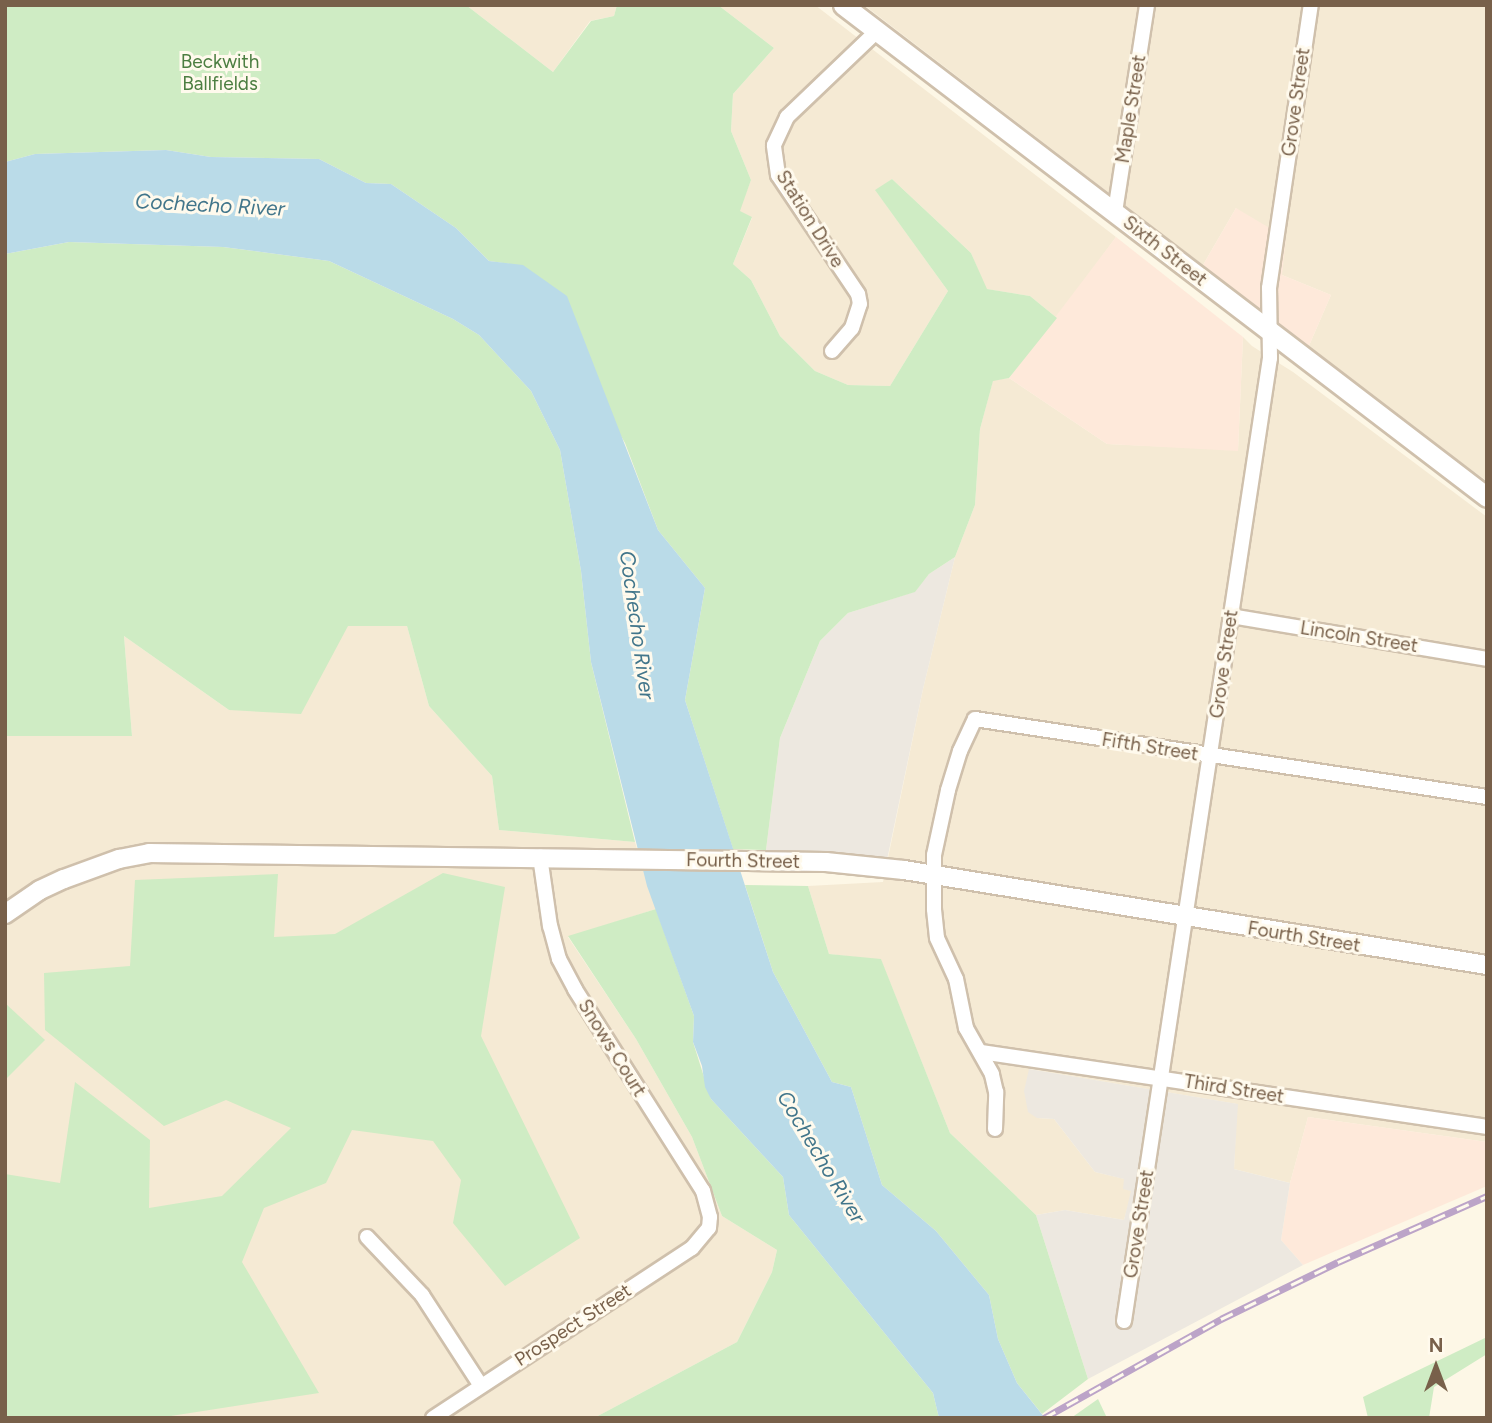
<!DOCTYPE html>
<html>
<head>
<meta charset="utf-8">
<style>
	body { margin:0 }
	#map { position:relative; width:1492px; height:1423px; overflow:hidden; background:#fdf7e6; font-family:Figtree,sans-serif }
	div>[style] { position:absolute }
	.residential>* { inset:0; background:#f5ead4 }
	.commercial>* { inset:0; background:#fee9da }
	.industrial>* { inset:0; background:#ede8e0 }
	.green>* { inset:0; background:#cfecc4 }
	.water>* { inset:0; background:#badbe8 }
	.roads { filter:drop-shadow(2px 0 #cfc0ac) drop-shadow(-2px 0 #cfc0ac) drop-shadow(0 2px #cfc0ac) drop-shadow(0 -2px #cfc0ac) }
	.minor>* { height:14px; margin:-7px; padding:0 7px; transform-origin:7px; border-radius:7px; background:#fff }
	.tertiary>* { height:18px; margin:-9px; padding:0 9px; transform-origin:9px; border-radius:9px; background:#fff }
	.secondary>* { height:19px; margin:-9.5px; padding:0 9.5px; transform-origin:9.5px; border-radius:9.5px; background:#fff }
	.rail>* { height:7px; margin-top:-3.5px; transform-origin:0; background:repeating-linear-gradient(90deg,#fffaed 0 13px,#bca4c8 0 26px); box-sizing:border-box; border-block:2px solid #bca4c8 }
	span { translate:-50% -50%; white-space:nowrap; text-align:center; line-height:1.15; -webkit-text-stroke:6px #fffaed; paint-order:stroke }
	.park-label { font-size:19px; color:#4c7e41 }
	.street-label { font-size:19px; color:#78604a }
	.water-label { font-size:21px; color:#42768b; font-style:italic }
	.frame { position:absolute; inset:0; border:7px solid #78604a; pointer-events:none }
	.north { position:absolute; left:1401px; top:1332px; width:70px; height:70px; -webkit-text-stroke:5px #fffaed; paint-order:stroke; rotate:0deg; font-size:19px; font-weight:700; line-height:28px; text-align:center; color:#78604a }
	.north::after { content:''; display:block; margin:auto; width:24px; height:32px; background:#78604a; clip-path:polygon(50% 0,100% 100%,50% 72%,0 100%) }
</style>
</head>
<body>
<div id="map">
	<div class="residential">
		<div style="clip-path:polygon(466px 5px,617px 5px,614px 16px,590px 21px,553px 72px)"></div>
		<div style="clip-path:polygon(718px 5px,815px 5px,1116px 237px,1057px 318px,1030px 296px,986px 289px,971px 253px,892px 179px,876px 191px,948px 291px,890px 386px,848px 385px,815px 371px,780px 336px,751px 280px,733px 264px,752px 218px,739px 211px,751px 180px,731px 131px,733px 94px,774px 48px)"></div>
		<div style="clip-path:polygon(864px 5px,1487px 5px,1487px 481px,1330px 369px,1308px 348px,1331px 295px,1282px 275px,1236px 208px,1203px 265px)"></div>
		<div style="clip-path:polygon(1243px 337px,1252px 346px,1293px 372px,1487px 517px,1487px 1142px,1308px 1117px,1290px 1183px,1234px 1169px,1237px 1104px,1029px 1069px,1037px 1118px,1054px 1119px,1095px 1172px,1125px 1179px,1132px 1191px,1124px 1220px,1065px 1210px,1036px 1215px,950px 1133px,881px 960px,829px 954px,808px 886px,883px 882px,923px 689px,955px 557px,975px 505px,980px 429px,993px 380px,1009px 378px,1107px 444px,1238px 450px)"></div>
		<div style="clip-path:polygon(348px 625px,407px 626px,429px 706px,492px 776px,499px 830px,635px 842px,656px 909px,568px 937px,636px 1039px,692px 1137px,722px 1216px,777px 1250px,772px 1272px,737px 1342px,594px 1418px,5px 1418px,5px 736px,132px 736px,124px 636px,229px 710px)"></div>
	</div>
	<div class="commercial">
		<div style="clip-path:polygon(1236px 208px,1286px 238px,1282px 275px,1331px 295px,1308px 348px,1203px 265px)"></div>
		<div style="clip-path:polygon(1116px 237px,1243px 337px,1238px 451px,1107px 444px,1009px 378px)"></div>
		<div style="clip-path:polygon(1308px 1117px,1487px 1142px,1487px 1186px,1303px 1265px,1281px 1240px,1290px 1183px)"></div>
	</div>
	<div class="industrial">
		<div style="clip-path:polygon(955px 557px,923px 689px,887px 860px,766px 850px,780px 738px,820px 641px,848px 613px,914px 592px,929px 574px)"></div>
		<div style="clip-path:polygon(1029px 1069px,1238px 1104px,1234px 1169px,1290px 1183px,1281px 1240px,1303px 1265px,1088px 1379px,1036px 1215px,1065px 1210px,1124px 1220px,1131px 1191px,1123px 1189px,1124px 1179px,1095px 1172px,1054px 1119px,1037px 1118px,1028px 1112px,1024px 1091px)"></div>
	</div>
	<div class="green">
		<div style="clip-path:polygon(5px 5px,466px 5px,553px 72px,591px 21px,614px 16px,617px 5px,718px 5px,774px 48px,733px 94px,731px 131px,751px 180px,740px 211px,752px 217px,733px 264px,751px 280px,780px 336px,815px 371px,848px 385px,890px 386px,948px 291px,875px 190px,892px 179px,971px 253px,987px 289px,1030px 296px,1057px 318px,1009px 378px,993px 381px,980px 429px,975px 505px,955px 557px,929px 574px,915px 592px,848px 613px,820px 641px,780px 738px,766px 850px,733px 849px,685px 700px,705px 588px,658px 530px,625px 443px,523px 266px,489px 261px,456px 228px,391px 184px,366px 183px,319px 159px,211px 157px,166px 150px,35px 154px,5px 162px)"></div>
		<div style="clip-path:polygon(69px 242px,223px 247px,329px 261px,453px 319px,479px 335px,531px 391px,560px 450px,581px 571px,591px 662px,635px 842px,499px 830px,492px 776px,429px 706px,407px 626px,348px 626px,301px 714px,229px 710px,124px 636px,132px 736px,5px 736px,5px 254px)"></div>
		<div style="clip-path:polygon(443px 873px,505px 887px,481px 1036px,580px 1238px,505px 1286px,453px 1223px,461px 1180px,433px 1141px,352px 1130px,326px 1183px,264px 1208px,242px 1262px,319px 1393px,158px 1418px,5px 1418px,5px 1174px,60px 1183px,75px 1082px,150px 1140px,149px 1208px,222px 1196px,291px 1128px,226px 1100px,164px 1126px,45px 1030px,44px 973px,130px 966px,135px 880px,278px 874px,274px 937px,335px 934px)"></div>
		<div style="clip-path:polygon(745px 885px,808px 886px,829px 954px,881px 959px,950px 1133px,1036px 1215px,1088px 1379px,1042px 1414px,1017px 1383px,998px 1339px,989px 1295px,936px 1231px,882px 1185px,851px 1087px,832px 1082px,773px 972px)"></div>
		<div style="clip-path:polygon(656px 909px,694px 1016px,693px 1042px,711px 1099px,783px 1177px,789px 1215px,933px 1393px,939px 1418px,594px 1418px,737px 1342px,772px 1272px,777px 1250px,722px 1216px,692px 1137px,636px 1039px,568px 936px)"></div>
		<div style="clip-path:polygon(5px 1003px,45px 1040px,5px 1080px)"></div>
		<div style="clip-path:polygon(1487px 1337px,1487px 1354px,1434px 1387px,1429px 1418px,1368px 1418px,1363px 1397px)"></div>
		<div style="clip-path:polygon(1098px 1399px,1107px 1418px,1071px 1418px)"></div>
	</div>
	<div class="water">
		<div style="clip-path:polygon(166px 150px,211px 157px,319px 159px,366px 183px,391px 184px,456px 228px,489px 261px,523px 265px,567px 296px,658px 530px,705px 588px,685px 700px,773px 972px,832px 1082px,851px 1087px,882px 1185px,936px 1231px,989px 1295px,998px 1339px,1017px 1383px,1045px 1418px,939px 1418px,933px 1393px,789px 1215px,783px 1177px,711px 1099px,705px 1087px,702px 1066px,693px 1042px,694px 1016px,647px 886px,591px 662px,581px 571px,560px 450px,531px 391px,479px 335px,453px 319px,329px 261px,223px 247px,69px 242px,5px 254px,5px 162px,35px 154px)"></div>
	</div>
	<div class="roads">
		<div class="minor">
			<div style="left:1115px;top:212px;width:209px;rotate:-81.2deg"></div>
			<div style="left:832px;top:351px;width:30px;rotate:-49deg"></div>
			<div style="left:852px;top:328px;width:25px;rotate:-72deg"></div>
			<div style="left:860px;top:304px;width:10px;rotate:-101deg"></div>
			<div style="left:858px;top:294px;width:143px;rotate:-123.9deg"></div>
			<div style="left:778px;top:175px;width:30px;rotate:-98deg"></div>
			<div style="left:774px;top:145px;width:31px;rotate:-65deg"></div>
			<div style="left:787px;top:117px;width:124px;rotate:-43.7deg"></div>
			<div style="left:1231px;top:616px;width:260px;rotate:9.5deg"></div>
			<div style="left:981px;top:1052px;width:512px;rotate:8.43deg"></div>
			<div style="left:995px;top:1129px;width:37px;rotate:-88deg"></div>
			<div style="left:996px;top:1092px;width:18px;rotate:-103deg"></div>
			<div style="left:992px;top:1074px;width:53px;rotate:-119.5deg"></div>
			<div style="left:966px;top:1028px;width:50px;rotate:-101.5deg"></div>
			<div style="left:956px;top:979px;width:45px;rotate:-114.9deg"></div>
			<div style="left:937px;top:938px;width:29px;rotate:-96deg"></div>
			<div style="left:934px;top:909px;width:54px;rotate:-90deg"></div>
			<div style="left:934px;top:855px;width:66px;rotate:-77.8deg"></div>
			<div style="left:948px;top:790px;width:41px;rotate:-72.9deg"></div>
			<div style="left:960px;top:751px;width:35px;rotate:-65deg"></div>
			<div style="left:975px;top:719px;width:518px;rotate:8.66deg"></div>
			<div style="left:367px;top:1237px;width:80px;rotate:46.5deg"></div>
			<div style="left:422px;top:1295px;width:108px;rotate:57deg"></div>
			<div style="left:1124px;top:1321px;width:974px;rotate:-81.38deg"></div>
			<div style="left:1270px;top:358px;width:70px;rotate:-90.8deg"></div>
			<div style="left:1269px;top:288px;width:286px;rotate:-81.6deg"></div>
			<div style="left:433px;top:1418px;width:310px;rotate:-33.3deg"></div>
			<div style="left:692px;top:1248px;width:26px;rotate:-50deg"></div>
			<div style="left:709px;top:1228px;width:11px;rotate:-85deg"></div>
			<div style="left:710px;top:1217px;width:27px;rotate:-105deg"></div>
			<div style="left:703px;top:1191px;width:239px;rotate:-122.4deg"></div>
			<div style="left:575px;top:989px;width:34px;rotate:-118deg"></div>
			<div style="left:559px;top:959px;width:34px;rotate:-105deg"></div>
			<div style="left:550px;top:926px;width:70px;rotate:-98.2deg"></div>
		</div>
		<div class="tertiary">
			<div style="left:5px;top:914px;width:42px;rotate:-34.4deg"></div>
			<div style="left:40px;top:890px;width:26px;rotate:-25deg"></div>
			<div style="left:64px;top:879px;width:59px;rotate:-20deg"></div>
			<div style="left:119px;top:859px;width:31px;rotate:-11deg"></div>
			<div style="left:149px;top:853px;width:677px;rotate:0.76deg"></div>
			<div style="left:826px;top:862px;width:78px;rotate:5.9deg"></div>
			<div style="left:904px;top:870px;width:591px;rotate:9.26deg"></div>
		</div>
		<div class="secondary">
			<div style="left:843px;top:5px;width:810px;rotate:37.38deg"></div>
		</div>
	</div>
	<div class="rail">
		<div style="left:1044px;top:1418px;width:203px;rotate:-29.2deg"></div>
		<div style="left:1221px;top:1319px;width:130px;rotate:-26deg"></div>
		<div style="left:1338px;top:1262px;width:163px;rotate:-23.9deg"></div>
	</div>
	<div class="park-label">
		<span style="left:220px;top:73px">Beckwith<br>Ballfields</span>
	</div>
	<div class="street-label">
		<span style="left:1296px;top:102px;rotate:-82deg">Grove Street</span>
		<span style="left:1131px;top:109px;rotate:-81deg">Maple Street</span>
		<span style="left:810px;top:219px;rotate:58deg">Station Drive</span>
		<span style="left:1165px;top:251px;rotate:38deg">Sixth Street</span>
		<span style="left:1359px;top:637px;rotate:9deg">Lincoln Street</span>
		<span style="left:1224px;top:664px;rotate:-82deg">Grove Street</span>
		<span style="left:1150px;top:747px;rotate:9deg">Fifth Street</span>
		<span style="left:743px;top:861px;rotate:1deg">Fourth Street</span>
		<span style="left:1304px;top:937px;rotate:9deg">Fourth Street</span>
		<span style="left:612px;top:1048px;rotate:58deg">Snows Court</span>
		<span style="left:1234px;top:1089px;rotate:9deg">Third Street</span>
		<span style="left:1139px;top:1224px;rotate:-81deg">Grove Street</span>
		<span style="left:573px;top:1325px;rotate:-33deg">Prospect Street</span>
	</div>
	<div class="water-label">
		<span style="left:210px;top:205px;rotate:3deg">Cochecho River</span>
		<span style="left:637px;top:625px;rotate:82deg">Cochecho River</span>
		<span style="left:821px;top:1157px;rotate:59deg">Cochecho River</span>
	</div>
	<div class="frame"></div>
	<div class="north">N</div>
</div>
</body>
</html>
